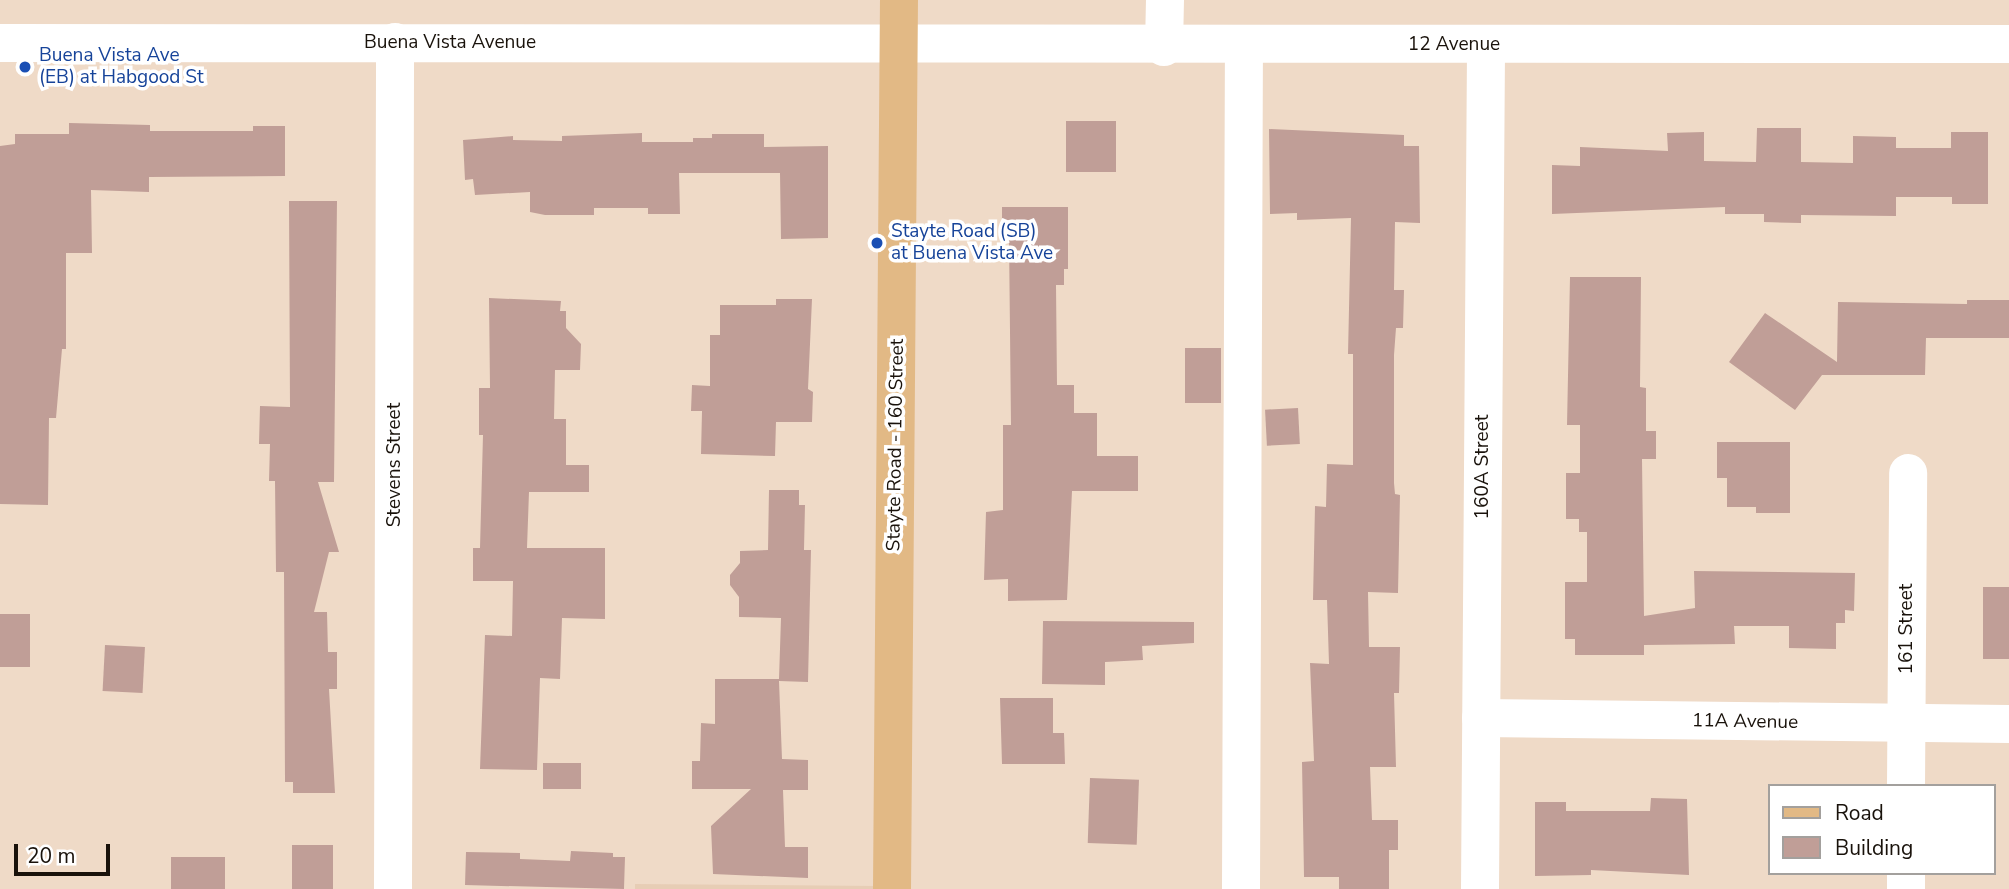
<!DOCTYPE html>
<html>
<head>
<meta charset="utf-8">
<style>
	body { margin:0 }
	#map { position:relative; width:2009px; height:889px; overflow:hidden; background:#efdac7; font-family:"Nunito Sans",sans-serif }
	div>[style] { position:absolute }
	.built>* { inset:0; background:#e7cdb5 }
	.building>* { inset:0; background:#c09e97; transform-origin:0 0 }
	.minor>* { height:38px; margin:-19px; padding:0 19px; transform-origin:19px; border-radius:19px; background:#fff }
	.major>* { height:38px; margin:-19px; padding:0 19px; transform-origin:19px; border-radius:19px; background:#e2b985 }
	.dots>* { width:19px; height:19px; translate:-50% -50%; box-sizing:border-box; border:4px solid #fff; border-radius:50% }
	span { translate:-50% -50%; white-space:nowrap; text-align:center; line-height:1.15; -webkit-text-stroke:7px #fff; paint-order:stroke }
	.street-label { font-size:19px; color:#19120b }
	.transit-label { font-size:19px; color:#164399 }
	.left { translate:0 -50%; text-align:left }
	.legend { position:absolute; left:1768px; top:784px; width:228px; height:91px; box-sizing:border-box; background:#fff; border:2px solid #a3a09d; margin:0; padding:9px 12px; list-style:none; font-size:21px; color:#19120b }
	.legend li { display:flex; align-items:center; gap:14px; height:35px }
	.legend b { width:35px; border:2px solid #a3a09d }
	.scale { position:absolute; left:14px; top:844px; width:96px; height:32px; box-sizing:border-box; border:4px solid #19120b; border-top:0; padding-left:9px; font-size:21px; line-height:24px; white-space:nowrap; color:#19120b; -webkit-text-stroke:5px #fff; paint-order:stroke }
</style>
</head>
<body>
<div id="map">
	<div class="built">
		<div style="clip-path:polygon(635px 884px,877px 886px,877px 889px,635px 889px)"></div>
	</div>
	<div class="building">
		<div style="left:1066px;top:121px;width:50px;height:51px"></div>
		<div style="clip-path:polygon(69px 123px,150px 125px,150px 131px,253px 131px,253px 126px,285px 126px,285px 176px,149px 177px,149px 192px,91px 190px,92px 253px,66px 253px,66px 349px,62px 349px,56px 418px,49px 418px,48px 505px,0 504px,0 146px,15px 144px,15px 134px,69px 134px)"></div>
		<div style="clip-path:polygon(1757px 128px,1801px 128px,1801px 162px,1853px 163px,1853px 136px,1896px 137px,1896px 148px,1951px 148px,1951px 132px,1988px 132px,1988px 204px,1952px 204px,1952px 197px,1896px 197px,1896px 216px,1801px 215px,1801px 223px,1764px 222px,1764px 214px,1725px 214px,1725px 207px,1552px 214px,1552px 165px,1580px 166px,1580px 147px,1668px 151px,1667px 133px,1704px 132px,1704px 161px,1756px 162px)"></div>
		<div style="clip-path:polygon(1269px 129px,1404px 135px,1404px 146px,1419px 146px,1420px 223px,1395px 222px,1394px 290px,1404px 290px,1403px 328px,1396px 328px,1394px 355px,1394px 483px,1395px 494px,1400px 495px,1398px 593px,1368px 592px,1369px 647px,1400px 647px,1399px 693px,1394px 693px,1396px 767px,1370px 767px,1372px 820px,1398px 820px,1398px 850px,1389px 850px,1389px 889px,1339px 889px,1339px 877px,1304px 877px,1302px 762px,1314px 761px,1310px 663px,1329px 664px,1327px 600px,1313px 600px,1315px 506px,1326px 507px,1327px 464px,1353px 465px,1353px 354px,1348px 354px,1351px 218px,1297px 220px,1297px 213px,1270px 214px)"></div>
		<div style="clip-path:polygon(642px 133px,642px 142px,693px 142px,693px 138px,712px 138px,712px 134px,764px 134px,764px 147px,828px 146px,828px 238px,781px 239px,780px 173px,679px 173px,680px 214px,648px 214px,648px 208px,594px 208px,594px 215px,545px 215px,530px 212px,530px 192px,475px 195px,473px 179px,465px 180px,463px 140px,513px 136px,513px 140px,562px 141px,562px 136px)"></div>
		<div style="clip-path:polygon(289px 201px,337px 201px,334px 482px,318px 482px,339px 552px,329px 552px,314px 612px,327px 612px,328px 652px,337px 652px,337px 689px,329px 689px,335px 793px,293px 793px,293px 782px,285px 782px,284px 572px,276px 572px,275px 481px,269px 481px,270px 444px,259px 444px,260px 406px,290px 407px)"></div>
		<div style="clip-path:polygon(1002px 207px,1068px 207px,1068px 269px,1064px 269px,1064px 285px,1056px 285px,1057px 385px,1074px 385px,1074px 413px,1097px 413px,1097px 456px,1138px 456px,1138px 491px,1072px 491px,1067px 600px,1008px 601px,1008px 579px,984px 580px,986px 512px,1003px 510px,1003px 425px,1011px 425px,1009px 238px,1002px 238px)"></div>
		<div style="clip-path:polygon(1570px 277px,1641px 277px,1640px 387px,1646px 388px,1646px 431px,1656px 431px,1656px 459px,1642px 459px,1644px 616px,1695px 608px,1694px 571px,1855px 573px,1854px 611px,1845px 610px,1845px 623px,1836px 623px,1836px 649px,1789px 648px,1789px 626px,1734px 626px,1735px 644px,1644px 645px,1644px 655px,1575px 655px,1575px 639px,1565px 639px,1565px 582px,1587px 582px,1587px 532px,1579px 532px,1579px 519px,1566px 519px,1566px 473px,1580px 473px,1580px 425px,1567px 425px)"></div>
		<div style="clip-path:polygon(489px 298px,561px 301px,560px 311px,566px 311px,566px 328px,581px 344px,580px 370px,555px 370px,554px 419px,566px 419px,566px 465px,589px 465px,589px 492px,529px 492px,527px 548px,605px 548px,605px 619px,562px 618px,560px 679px,540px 678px,537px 770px,480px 769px,485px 635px,512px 636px,513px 581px,473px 581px,473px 548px,480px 548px,483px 435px,479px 435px,479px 388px,490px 388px)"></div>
		<div style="clip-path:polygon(776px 299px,812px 299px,808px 389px,813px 392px,812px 422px,776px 422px,775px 456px,701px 454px,702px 411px,691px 411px,692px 385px,710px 386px,710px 335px,720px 335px,720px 305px,776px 305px)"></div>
		<div style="clip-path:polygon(1967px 300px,2009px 300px,2009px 338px,1926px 338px,1925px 375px,1822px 375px,1795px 410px,1729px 362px,1765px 313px,1837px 362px,1838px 302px,1967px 304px)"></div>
		<div style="left:1185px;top:348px;width:36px;height:55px"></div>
		<div style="left:1298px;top:408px;width:36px;height:33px;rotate:87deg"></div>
		<div style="clip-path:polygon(1717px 442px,1790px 442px,1790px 513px,1756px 513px,1756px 507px,1727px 507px,1727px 478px,1717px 478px)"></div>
		<div style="clip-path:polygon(769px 490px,799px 490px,799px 505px,805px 505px,804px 550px,811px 550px,808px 682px,779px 681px,782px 759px,808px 760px,808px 790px,783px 790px,785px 847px,808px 847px,808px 878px,713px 874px,711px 826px,751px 789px,692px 789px,692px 761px,700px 761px,701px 723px,715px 724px,715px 679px,779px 679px,781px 618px,739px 617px,739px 597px,730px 585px,730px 575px,740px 563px,740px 551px,768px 550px)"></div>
		<div style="left:2009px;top:587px;width:72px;height:26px;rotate:90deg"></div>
		<div style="left:0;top:614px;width:30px;height:53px"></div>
		<div style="clip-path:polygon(1043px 621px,1194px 622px,1194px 643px,1142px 646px,1143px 660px,1105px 662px,1105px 685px,1042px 684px)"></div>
		<div style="left:105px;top:645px;width:40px;height:46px;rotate:3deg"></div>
		<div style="clip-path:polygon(1000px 698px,1053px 698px,1053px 733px,1064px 733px,1065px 764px,1002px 764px)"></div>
		<div style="left:581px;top:763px;width:26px;height:38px;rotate:90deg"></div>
		<div style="left:1090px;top:778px;width:49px;height:65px;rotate:2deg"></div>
		<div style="clip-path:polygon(1651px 798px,1687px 799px,1689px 875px,1591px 870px,1591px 875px,1535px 876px,1535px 802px,1566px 802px,1566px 811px,1650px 811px)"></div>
		<div style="left:292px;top:845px;width:41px;height:44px"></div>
		<div style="clip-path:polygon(571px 851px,613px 853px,613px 857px,625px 857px,624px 889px,465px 885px,466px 852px,520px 853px,520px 859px,570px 861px)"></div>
		<div style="left:171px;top:857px;width:54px;height:32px"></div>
	</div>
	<div class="minor">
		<div style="left:0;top:43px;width:2009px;rotate:0.03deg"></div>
		<div style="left:1164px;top:47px;width:47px;rotate:-88.8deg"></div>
		<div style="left:1481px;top:718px;width:528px;rotate:0.65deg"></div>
		<div style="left:1906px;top:786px;width:313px;rotate:-89.6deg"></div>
		<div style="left:393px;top:889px;width:847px;rotate:-89.86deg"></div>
		<div style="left:1241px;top:889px;width:843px;rotate:-89.8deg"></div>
		<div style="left:1480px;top:889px;width:844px;rotate:-89.59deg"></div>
		<div style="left:1906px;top:889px;width:16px;rotate:-90deg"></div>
	</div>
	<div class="major">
		<div style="left:892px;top:889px;width:889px;rotate:-89.55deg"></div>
	</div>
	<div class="dots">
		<div style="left:25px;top:67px;background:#1a4fb4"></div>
		<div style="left:877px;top:243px;background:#1a4fb4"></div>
	</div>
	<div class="street-label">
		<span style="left:450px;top:43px">Buena Vista Avenue</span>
		<span style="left:1454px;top:45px">12 Avenue</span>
		<span style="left:896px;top:445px;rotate:-89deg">Stayte Road - 160 Street</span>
		<span style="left:395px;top:465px;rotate:-90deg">Stevens Street</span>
		<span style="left:1483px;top:467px;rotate:-90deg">160A Street</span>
		<span style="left:1907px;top:629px;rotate:-90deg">161 Street</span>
		<span style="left:1745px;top:722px;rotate:1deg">11A Avenue</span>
	</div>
	<div class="transit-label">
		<span class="left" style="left:39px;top:67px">Buena Vista Ave<br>(EB) at Habgood St</span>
		<span class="left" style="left:891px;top:243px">Stayte Road (SB)<br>at Buena Vista Ave</span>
	</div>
	<ul class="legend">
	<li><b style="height:9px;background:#e2b985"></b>Road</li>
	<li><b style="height:19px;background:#c09e97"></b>Building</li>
	</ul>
	<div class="scale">20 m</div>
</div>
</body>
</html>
